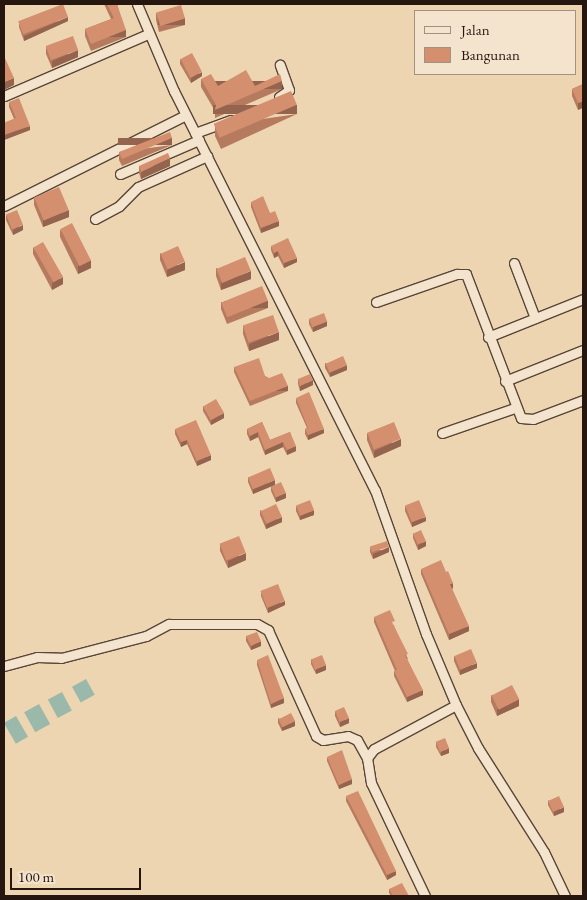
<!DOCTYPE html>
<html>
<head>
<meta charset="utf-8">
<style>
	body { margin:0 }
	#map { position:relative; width:587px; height:900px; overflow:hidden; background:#eed5b2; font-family:"EB Garamond",serif }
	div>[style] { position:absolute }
	.water>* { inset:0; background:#9ab9aa; transform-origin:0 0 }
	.roads { filter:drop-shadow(1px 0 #584638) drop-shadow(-1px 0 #584638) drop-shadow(0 1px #584638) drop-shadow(0 -1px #584638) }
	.minor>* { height:9px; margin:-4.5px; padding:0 4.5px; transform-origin:4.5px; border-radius:4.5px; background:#f4e4cd }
	.wall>* { inset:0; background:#b67b5f }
	.shaded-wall>* { inset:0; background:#94644e; transform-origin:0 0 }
	.building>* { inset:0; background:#d48f6f; transform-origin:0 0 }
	span { translate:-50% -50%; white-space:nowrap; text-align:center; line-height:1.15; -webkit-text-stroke:5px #f4e4cd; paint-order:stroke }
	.frame { position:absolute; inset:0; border:5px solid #261610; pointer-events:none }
	.legend { position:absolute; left:414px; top:10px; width:162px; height:65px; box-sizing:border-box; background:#f4e4cd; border:1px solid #a29281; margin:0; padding:6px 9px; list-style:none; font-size:15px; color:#261610 }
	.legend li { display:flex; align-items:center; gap:10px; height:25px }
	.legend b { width:25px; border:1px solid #a29281 }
	.scale { position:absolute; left:10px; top:868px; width:131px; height:22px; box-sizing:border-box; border:2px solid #261610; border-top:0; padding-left:6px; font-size:15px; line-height:18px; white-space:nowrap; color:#261610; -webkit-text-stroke:4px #f4e4cd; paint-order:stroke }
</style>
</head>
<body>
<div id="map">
	<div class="water">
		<div style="left:86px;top:679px;width:18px;height:16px;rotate:61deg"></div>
		<div style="left:62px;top:692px;width:21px;height:16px;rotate:62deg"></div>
		<div style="left:39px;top:704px;width:23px;height:17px;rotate:61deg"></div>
		<div style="left:16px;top:716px;width:24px;height:14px;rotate:60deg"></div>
	</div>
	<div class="roads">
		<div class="minor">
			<div style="left:137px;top:4px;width:95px;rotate:67deg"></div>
			<div style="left:174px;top:91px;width:447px;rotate:63.3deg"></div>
			<div style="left:375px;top:490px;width:153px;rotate:70.5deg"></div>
			<div style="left:426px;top:634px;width:77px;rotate:67.1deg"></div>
			<div style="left:456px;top:705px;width:48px;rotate:62.9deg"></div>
			<div style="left:478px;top:748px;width:123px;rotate:57.6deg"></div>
			<div style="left:544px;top:852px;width:49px;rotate:64.5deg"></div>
			<div style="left:4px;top:96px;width:157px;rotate:-23.3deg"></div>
			<div style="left:279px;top:97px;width:12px;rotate:-35deg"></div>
			<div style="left:289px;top:90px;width:27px;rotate:-110deg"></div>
			<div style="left:195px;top:133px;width:38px;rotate:-20deg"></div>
			<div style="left:120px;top:174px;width:86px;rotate:-23.3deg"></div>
			<div style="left:4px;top:206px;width:203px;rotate:-26.6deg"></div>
			<div style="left:95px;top:219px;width:27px;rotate:-28deg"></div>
			<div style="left:119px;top:206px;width:27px;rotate:-45deg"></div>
			<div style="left:138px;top:187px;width:76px;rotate:-24.2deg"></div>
			<div style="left:514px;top:263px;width:59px;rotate:69.1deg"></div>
			<div style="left:376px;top:302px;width:86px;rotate:-19.1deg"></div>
			<div style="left:457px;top:274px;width:9px"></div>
			<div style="left:466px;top:274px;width:154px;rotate:69.1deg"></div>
			<div style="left:521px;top:418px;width:12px;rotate:5deg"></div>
			<div style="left:533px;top:419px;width:53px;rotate:-20.8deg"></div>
			<div style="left:488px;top:337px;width:102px;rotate:-21.8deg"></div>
			<div style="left:505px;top:381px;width:84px;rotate:-21.7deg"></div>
			<div style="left:442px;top:433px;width:76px;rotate:-19.1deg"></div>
			<div style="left:4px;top:666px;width:34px;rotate:-15deg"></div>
			<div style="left:37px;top:657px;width:24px;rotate:2deg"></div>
			<div style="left:61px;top:658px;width:88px;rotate:-14.5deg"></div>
			<div style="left:146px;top:636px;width:26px;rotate:-28deg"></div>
			<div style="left:169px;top:624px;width:88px"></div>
			<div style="left:257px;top:624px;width:13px;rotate:29deg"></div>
			<div style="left:268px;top:630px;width:116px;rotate:65.6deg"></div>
			<div style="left:316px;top:736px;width:8px;rotate:30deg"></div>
			<div style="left:323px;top:740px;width:25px;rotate:-9deg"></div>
			<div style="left:348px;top:736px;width:10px;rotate:24deg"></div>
			<div style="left:357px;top:740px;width:21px;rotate:61deg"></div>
			<div style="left:425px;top:896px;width:125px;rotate:-115.5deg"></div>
			<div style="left:371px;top:783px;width:25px;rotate:-99deg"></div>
			<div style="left:367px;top:758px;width:11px;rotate:-52deg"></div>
			<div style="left:374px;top:749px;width:93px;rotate:-28.2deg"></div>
		</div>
	</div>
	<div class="wall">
		<div style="clip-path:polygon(104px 4px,117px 4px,126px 37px,91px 51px,85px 36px,85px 29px,111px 19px)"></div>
		<div style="clip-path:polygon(156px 13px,185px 25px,159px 32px,156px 20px)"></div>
		<div style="clip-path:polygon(68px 21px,24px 41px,19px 27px,19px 23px)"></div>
		<div style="clip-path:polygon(46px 47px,78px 57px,52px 68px,46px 54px)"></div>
		<div style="clip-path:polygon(180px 59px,202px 76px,191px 83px,180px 64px)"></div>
		<div style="clip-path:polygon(201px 79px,218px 86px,255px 86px,282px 89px,215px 118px,215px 111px,201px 87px)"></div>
		<div style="clip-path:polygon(583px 84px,578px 110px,572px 96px,572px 89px)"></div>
		<div style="clip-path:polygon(9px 102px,30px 130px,4px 140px,4px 123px,14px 119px,9px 107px)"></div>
		<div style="clip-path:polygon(297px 114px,221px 149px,215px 136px,215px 126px)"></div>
		<div style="clip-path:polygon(172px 145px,122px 166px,119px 160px,119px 152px)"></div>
		<div style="clip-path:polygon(139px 166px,170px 166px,141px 179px,139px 173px)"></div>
		<div style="clip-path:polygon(34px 198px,69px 217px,43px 227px,34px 205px)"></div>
		<div style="clip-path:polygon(251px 202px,270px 213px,279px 226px,261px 233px,251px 207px)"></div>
		<div style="clip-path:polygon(6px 215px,23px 230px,13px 235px,6px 220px)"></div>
		<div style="clip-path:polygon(60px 229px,91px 268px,78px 274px,60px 237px)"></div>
		<div style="clip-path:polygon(271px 246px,297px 262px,284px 268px,278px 256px,274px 258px,271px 250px)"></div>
		<div style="clip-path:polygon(33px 247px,63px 284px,52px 290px,33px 254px)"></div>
		<div style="clip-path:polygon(160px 253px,185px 270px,167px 277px,160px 260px)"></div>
		<div style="clip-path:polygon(216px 268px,251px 279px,221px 290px,216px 276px)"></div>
		<div style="clip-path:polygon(221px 302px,268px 308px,227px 324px,221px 309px)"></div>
		<div style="clip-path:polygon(309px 319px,327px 326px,313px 332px,309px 324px)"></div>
		<div style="clip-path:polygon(243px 326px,279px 340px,249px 351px,243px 334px)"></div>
		<div style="clip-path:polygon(325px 363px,347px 370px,330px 377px,325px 368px)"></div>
		<div style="clip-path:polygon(234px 367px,265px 376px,288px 391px,250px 406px,234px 372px)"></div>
		<div style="clip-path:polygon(298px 379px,313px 385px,300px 391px,298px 384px)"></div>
		<div style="clip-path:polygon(296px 398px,324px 433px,308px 440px,305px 434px,305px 429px,307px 428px,296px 403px)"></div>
		<div style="clip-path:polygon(203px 406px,224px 418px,211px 425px,203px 411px)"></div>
		<div style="clip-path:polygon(262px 422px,270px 440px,290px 432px,296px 451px,287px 455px,283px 447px,265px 455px,258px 437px,250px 441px,247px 434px,247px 429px)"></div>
		<div style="clip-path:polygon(175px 429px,211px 460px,197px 466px,187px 444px,181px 447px,175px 434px)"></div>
		<div style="clip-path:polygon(367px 433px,401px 446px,374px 458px,367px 440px)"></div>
		<div style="clip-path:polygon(248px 477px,275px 485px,286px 498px,276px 502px,271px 491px,271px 486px,253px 494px,248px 482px)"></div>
		<div style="clip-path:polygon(296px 506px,314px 515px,300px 520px,296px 511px)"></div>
		<div style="clip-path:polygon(405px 506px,426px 521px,412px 527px,405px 511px)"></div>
		<div style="clip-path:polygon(260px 510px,282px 522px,266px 529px,260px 515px)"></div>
		<div style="clip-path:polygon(413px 533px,426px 546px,418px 550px,413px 538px)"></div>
		<div style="clip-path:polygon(220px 544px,246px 560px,228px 568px,220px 551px)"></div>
		<div style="clip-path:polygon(370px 548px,389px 552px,373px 559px,370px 552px)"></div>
		<div style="clip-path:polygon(421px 569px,453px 588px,452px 589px,469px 631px,449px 640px,421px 574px)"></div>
		<div style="clip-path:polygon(261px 592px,285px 605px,268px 613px,261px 596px)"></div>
		<div style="clip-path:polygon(374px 617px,395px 626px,394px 626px,408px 659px,407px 659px,423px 695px,407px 702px,394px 676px,394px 671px,395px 671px,374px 622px)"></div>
		<div style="clip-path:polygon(246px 636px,261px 646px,251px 650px,246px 641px)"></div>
		<div style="clip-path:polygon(454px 656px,477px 668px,460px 675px,454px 661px)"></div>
		<div style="clip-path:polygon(311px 659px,326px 670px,316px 674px,311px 664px)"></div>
		<div style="clip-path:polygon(257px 660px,284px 703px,271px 708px,257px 665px)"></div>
		<div style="clip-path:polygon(491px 695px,519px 706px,497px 716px,491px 702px)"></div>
		<div style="clip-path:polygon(335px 711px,349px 723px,340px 727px,335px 716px)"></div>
		<div style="clip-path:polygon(278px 718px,295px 726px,282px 731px,278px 723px)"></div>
		<div style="clip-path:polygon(436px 742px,449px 753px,441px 756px,436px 747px)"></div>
		<div style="clip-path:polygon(327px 757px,352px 784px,339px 789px,327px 761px)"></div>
		<div style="clip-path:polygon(346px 796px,396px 875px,387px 880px,346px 801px)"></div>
		<div style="clip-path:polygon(548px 800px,564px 812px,554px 816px,548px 805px)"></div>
		<div style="clip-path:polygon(389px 889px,409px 896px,391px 896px,389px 893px)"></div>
	</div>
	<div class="shaded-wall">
		<div style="clip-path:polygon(68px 17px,68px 21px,24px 41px,24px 36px)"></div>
		<div style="left:185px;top:18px;width:7px;height:27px;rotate:90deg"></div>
		<div style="left:126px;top:30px;width:7px;height:38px;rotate:90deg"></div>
		<div style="clip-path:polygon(78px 50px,78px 57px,52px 68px,52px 61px)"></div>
		<div style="clip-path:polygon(202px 72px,202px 76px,191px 83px,191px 78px)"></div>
		<div style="clip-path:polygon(14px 78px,14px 85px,4px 90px,4px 82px)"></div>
		<div style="left:282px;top:81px;width:8px;height:73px;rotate:90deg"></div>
		<div style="clip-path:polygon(583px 101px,583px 108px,578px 110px,578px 103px)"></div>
		<div style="left:297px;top:105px;width:9px;height:84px;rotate:90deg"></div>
		<div style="clip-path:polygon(30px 126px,30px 130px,4px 140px,4px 135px)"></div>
		<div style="left:172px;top:138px;width:7px;height:54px;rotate:90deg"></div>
		<div style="clip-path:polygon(170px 158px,170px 166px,141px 179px,141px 172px)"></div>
		<div style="clip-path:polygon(69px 210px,69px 217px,43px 227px,43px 220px)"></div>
		<div style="clip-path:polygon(279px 221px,279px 226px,261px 233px,261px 228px)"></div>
		<div style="clip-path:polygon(23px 225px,23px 230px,13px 235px,13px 230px)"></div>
		<div style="clip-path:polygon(278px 251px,278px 256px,274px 258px,274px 253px)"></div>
		<div style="clip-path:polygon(297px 258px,297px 262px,284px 268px,284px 263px)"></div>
		<div style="clip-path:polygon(91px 260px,91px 268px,78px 274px,78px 266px)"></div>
		<div style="clip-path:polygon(185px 262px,185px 270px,167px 277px,167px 270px)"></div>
		<div style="clip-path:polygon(251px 271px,251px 279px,221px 290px,221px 283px)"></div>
		<div style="clip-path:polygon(63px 277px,63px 284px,52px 290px,52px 283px)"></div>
		<div style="left:268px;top:301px;width:7px;height:44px;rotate:90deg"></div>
		<div style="clip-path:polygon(327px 321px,327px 326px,313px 332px,313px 327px)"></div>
		<div style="clip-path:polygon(279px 332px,279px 340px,249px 351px,249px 344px)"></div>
		<div style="clip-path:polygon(347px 365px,347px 370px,330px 377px,330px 372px)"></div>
		<div style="clip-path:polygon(313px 380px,313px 385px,300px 391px,300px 386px)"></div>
		<div style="left:288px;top:386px;width:5px;height:41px;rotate:90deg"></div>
		<div style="clip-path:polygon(224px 413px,224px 418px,211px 425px,211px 420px)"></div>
		<div style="clip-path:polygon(324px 429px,324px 433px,308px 440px,308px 435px)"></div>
		<div style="clip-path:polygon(258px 432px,258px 437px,250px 441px,250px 436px)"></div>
		<div style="clip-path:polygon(401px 439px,401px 446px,374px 458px,374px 451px)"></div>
		<div style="clip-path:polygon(187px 440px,187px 444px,181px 447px,181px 442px)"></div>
		<div style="clip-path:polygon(283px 442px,283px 447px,265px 455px,265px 450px)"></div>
		<div style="clip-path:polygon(296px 446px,296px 451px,287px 455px,287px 450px)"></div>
		<div style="clip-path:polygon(211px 455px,211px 460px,197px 466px,197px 461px)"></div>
		<div style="clip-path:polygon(275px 480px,275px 485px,253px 494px,253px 489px)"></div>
		<div style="clip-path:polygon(286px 493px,286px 498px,276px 502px,276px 497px)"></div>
		<div style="clip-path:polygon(314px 510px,314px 515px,300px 520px,300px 516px)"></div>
		<div style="clip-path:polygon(282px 517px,282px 522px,266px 529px,266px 524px)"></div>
		<div style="clip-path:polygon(426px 517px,426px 521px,412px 527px,412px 522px)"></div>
		<div style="clip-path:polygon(426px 541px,426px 546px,418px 550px,418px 545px)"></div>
		<div style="clip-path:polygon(389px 547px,389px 552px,373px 559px,373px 554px)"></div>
		<div style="clip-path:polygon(246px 553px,246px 560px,228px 568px,228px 561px)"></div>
		<div style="clip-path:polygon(453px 583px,453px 588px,450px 590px,450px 584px)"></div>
		<div style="clip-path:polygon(285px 601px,285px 605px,268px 613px,268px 608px)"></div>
		<div style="clip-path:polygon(469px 626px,469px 631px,449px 640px,449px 634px)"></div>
		<div style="clip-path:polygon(261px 641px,261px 646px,251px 650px,251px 646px)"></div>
		<div style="clip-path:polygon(477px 663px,477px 668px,460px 675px,460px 670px)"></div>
		<div style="clip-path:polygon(326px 665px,326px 670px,316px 674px,316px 669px)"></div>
		<div style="clip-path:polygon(423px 690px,423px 695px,407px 702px,407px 697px)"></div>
		<div style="clip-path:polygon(284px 698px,284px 703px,271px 708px,271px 704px)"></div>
		<div style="clip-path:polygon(519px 699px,519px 706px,497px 716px,497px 709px)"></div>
		<div style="clip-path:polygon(349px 718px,349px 723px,340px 727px,340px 722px)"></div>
		<div style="clip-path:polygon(295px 721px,295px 726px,282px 731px,282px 727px)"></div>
		<div style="clip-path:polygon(449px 748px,449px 753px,441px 756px,441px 752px)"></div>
		<div style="clip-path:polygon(352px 779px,352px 784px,339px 789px,339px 785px)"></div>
		<div style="clip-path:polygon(564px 807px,564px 812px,554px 816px,554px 812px)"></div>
		<div style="clip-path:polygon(396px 871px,396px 875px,387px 880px,387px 875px)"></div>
	</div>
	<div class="building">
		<div style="left:63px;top:4px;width:14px;height:48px;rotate:69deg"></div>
		<div style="clip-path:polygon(107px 4px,117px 4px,126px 30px,91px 44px,85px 29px,114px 18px)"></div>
		<div style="left:181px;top:5px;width:14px;height:26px;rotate:73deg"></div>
		<div style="left:73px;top:36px;width:15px;height:29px;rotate:70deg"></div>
		<div style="left:192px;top:53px;width:21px;height:13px;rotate:62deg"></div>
		<div style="clip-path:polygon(4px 56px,14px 78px,4px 82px)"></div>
		<div style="clip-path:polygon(246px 70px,255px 86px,280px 74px,282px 81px,215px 110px,216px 105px,201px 79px,211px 74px,218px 86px)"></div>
		<div style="clip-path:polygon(583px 84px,583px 101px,578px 103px,572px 89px)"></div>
		<div style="left:291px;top:91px;width:15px;height:84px;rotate:67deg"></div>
		<div style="clip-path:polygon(19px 98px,30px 126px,4px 135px,4px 123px,16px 118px,9px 102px)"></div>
		<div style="clip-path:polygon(170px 132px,172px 138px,122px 159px,119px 152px)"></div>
		<div style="clip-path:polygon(168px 153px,170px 158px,141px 172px,139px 166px)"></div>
		<div style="left:59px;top:187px;width:25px;height:27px;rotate:67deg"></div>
		<div style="clip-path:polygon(263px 196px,270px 213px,275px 211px,279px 221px,261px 228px,251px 202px)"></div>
		<div style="left:17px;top:210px;width:16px;height:12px;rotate:68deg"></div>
		<div style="left:72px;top:223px;width:42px;height:13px;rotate:63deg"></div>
		<div style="clip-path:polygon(288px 238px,297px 258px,284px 263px,278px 251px,274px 253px,271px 246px)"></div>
		<div style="left:43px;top:242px;width:40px;height:11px;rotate:60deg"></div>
		<div style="left:178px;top:246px;width:17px;height:19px;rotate:66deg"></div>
		<div style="left:245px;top:257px;width:15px;height:31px;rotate:67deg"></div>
		<div style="left:262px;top:286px;width:16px;height:44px;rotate:68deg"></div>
		<div style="left:324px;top:313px;width:9px;height:16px;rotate:69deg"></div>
		<div style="left:273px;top:315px;width:18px;height:32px;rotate:71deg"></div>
		<div style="left:343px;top:356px;width:10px;height:19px;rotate:66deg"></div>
		<div style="clip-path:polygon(259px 358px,265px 376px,269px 378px,282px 373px,288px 386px,250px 401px,234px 367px)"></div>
		<div style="clip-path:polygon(310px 374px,313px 380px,300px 386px,298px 379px)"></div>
		<div style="clip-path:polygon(309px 392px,324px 429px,308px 435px,305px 429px,308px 428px,296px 398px)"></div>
		<div style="left:216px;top:399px;width:16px;height:15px;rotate:60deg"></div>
		<div style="clip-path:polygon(196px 420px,211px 455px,197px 461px,187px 440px,181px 442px,175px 429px)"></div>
		<div style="clip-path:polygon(262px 422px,270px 440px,290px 432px,296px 446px,287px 450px,283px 442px,265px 450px,258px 432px,250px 436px,247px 429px)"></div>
		<div style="left:394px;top:422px;width:18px;height:29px;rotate:68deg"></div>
		<div style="left:270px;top:468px;width:13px;height:24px;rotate:67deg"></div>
		<div style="left:281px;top:482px;width:12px;height:11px;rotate:66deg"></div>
		<div style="left:310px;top:500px;width:11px;height:15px;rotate:68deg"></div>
		<div style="left:419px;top:500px;width:18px;height:15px;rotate:68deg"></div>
		<div style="left:276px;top:504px;width:14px;height:17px;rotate:65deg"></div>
		<div style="left:421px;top:530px;width:12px;height:9px;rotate:66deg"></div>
		<div style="left:239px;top:536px;width:18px;height:21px;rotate:68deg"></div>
		<div style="left:387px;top:541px;width:6px;height:18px;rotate:72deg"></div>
		<div style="clip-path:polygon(441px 560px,446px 572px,448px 571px,453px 583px,450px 584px,469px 626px,449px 634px,421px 569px)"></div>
		<div style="left:278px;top:584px;width:18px;height:19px;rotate:68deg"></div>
		<div style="clip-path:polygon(390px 610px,395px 621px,392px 622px,408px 654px,405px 655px,423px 690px,407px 697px,394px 671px,397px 670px,374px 617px)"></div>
		<div style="clip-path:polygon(257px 632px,261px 641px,251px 646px,246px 636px)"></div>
		<div style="left:471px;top:649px;width:15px;height:18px;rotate:67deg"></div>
		<div style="clip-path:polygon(268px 655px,284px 698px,271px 704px,257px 660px)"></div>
		<div style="left:322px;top:655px;width:11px;height:12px;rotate:68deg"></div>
		<div style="left:512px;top:685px;width:16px;height:23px;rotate:63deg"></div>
		<div style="left:344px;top:707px;width:12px;height:10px;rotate:66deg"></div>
		<div style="left:291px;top:713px;width:9px;height:14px;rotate:63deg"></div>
		<div style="left:445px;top:738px;width:11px;height:10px;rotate:68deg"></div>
		<div style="clip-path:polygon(342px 750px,352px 779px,339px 785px,327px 757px)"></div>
		<div style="clip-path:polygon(358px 791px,396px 871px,387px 875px,346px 796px)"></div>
		<div style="left:559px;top:796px;width:12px;height:12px;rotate:66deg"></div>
		<div style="clip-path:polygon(402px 883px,409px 896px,393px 896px,389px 889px)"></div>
	</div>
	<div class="frame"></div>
	<ul class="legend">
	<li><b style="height:6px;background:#f4e4cd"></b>Jalan</li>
	<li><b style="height:14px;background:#d48f6f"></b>Bangunan</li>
	</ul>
	<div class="scale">100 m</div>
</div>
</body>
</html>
